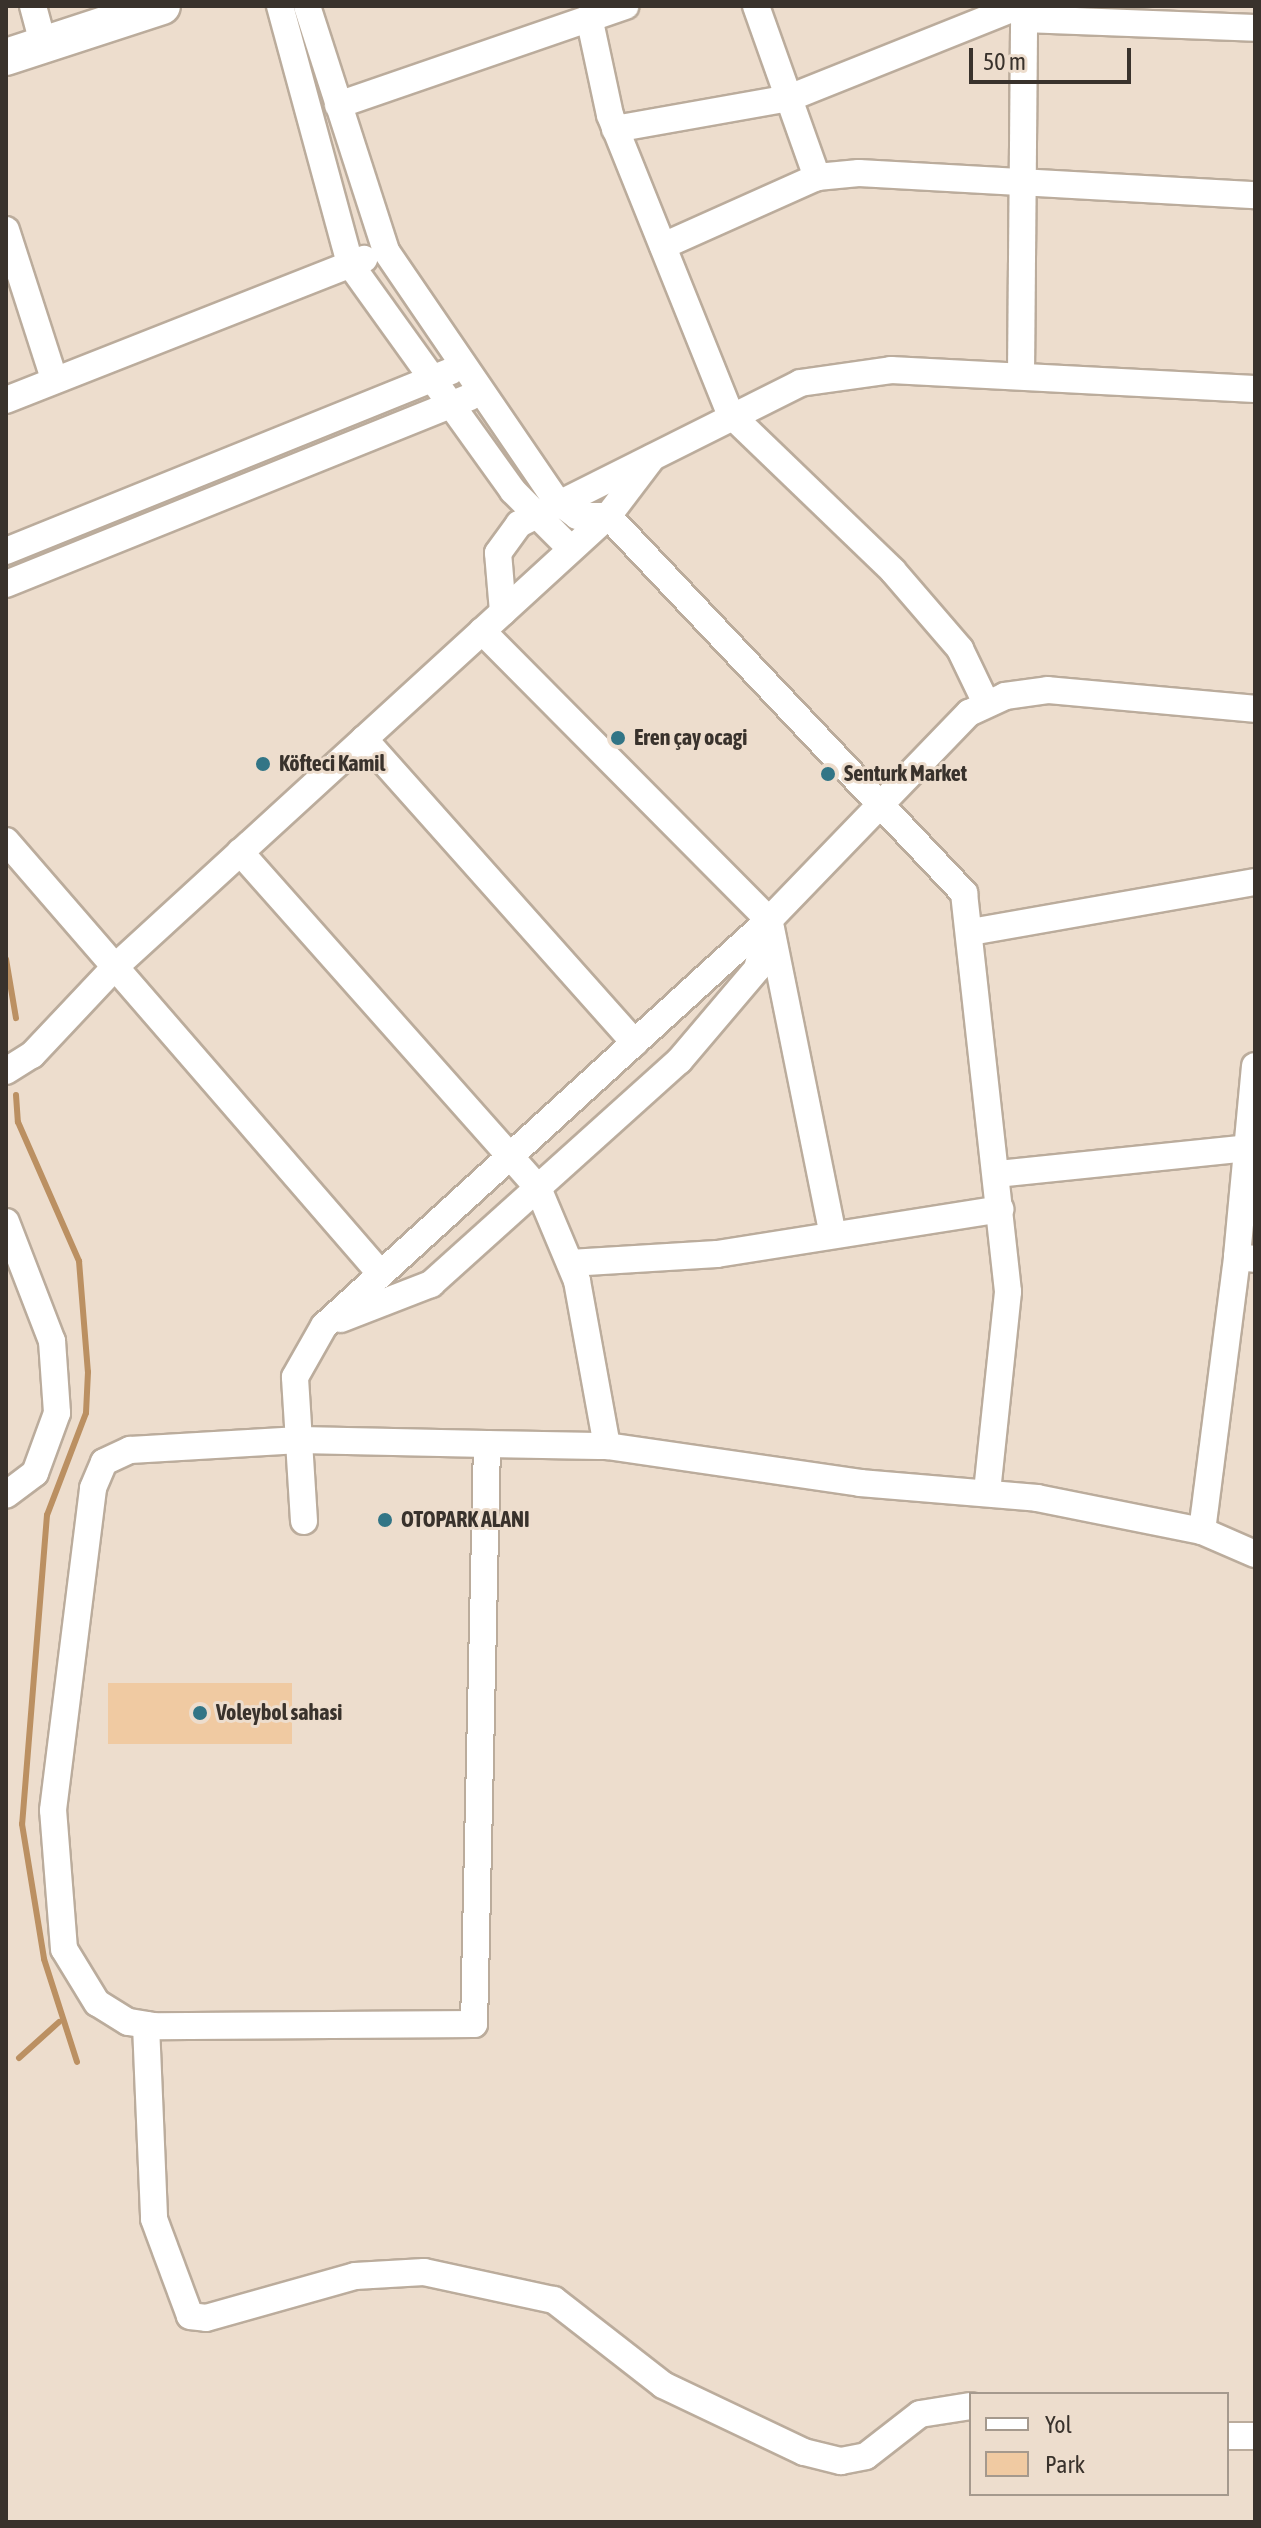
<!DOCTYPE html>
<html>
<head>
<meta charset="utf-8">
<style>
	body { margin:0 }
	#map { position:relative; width:1261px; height:2528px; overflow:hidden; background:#edddcd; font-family:"Asap Condensed",sans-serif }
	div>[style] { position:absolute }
	.green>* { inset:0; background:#f0caa2; transform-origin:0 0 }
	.stream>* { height:6px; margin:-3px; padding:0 3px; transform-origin:3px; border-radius:3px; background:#bb9062 }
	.roads { filter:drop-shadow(2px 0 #bbac9c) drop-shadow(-2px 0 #bbac9c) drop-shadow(0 2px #bbac9c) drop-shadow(0 -2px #bbac9c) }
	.street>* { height:26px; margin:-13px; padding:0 13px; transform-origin:13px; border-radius:13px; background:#fff }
	.secondary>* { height:36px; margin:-18px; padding:0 18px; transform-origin:18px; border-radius:18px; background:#fff }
	.dots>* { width:22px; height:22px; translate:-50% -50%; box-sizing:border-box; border:4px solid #edddcd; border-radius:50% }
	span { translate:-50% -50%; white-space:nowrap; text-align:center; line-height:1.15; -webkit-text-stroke:6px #edddcd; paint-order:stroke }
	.poi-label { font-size:22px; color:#39322c; font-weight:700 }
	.left { translate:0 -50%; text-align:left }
	.frame { position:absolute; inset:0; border:8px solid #39322c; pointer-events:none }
	.legend { position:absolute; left:969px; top:2392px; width:260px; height:104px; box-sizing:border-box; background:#edddcd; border:2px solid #a5998d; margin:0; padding:10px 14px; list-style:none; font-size:24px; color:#39322c }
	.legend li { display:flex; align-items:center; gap:16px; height:40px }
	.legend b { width:40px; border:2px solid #a5998d }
	.scale { position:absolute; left:969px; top:48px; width:162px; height:36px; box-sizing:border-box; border:4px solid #39322c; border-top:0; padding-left:10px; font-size:24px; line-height:28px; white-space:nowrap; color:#39322c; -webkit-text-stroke:6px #edddcd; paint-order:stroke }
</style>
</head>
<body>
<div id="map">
	<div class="green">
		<div style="left:108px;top:1683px;width:184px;height:61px"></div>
	</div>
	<div class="stream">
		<div style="left:6px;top:959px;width:60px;rotate:80.4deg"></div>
		<div style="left:16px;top:1095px;width:27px;rotate:86deg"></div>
		<div style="left:18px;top:1122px;width:152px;rotate:66.3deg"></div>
		<div style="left:79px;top:1261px;width:111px;rotate:85.4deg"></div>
		<div style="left:88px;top:1372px;width:41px;rotate:92.8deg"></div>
		<div style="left:86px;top:1413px;width:109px;rotate:110.9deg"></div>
		<div style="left:47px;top:1515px;width:310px;rotate:94.6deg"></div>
		<div style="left:22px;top:1824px;width:137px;rotate:80.7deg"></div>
		<div style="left:44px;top:1959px;width:108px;rotate:72.2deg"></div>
		<div style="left:19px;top:2058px;width:54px;rotate:-42deg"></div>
	</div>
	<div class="roads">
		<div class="street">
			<div style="left:33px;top:6px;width:39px;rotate:75deg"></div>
			<div style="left:280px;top:6px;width:267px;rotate:74.8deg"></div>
			<div style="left:350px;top:264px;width:279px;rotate:54.3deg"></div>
			<div style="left:513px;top:491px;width:82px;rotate:45deg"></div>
			<div style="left:307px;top:6px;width:257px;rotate:72.1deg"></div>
			<div style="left:386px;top:251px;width:301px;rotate:55.7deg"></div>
			<div style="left:556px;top:500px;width:26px;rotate:37deg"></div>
			<div style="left:577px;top:516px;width:31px"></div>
			<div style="left:608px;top:516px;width:519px;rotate:46.64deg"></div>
			<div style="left:964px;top:893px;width:401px;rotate:83.7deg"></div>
			<div style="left:1008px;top:1292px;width:201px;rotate:96deg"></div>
			<div style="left:756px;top:6px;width:182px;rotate:70.4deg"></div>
			<div style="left:1016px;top:6px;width:15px;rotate:58deg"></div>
			<div style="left:1024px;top:19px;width:231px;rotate:2.2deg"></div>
			<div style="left:589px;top:17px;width:100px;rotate:77.9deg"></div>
			<div style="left:610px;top:115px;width:322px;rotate:68.1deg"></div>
			<div style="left:730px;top:414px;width:226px;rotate:43.9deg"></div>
			<div style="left:893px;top:571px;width:103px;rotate:49.3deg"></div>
			<div style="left:960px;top:649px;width:60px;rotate:64.3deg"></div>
			<div style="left:338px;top:105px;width:304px;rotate:-19deg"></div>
			<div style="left:615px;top:129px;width:177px;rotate:-10.1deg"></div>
			<div style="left:789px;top:98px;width:245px;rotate:-21.8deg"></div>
			<div style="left:6px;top:230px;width:157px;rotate:72.1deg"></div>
			<div style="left:663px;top:246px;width:169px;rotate:-24.1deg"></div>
			<div style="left:817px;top:177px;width:42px;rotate:-5.4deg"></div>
			<div style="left:859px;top:173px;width:397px;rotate:3.2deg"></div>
			<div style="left:1021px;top:374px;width:355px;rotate:-89.5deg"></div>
			<div style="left:6px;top:400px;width:385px;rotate:-21.5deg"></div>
			<div style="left:6px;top:551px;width:479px;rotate:-22deg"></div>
			<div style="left:6px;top:584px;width:500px;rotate:-21.95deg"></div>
			<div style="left:503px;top:612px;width:59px;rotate:-94.8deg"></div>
			<div style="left:498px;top:553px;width:36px;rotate:-54deg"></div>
			<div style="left:519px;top:524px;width:314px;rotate:-26.6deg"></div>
			<div style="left:800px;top:383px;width:92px;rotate:-8.1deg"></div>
			<div style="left:891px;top:370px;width:364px;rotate:3deg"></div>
			<div style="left:482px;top:631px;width:407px;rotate:45.2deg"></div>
			<div style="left:364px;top:739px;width:407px;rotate:48.3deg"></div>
			<div style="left:6px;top:841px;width:573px;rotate:49.11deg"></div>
			<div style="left:240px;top:852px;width:449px;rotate:48.4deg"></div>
			<div style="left:538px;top:1188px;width:101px;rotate:67.2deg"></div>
			<div style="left:577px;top:1281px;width:168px;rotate:79.7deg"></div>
			<div style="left:771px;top:928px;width:309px;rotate:78.6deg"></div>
			<div style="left:971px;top:932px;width:288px;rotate:-10deg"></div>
			<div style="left:1255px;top:1066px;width:192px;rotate:95.4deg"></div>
			<div style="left:1237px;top:1257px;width:18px;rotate:6deg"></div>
			<div style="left:6px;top:1071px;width:31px;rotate:-32deg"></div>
			<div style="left:32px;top:1055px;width:120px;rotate:-46.7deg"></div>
			<div style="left:114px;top:968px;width:670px;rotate:-42.46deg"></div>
			<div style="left:608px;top:516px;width:73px;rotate:-52.8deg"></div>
			<div style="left:997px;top:1174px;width:251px;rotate:-5.9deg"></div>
			<div style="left:6px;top:1222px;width:128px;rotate:68.9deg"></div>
			<div style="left:52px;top:1341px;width:72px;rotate:86deg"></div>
			<div style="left:57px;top:1413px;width:64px;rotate:110.1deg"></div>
			<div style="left:35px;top:1473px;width:36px;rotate:143deg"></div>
			<div style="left:570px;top:1263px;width:147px;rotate:-3.5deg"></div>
			<div style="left:717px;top:1254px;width:287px;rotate:-9deg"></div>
			<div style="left:341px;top:1319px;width:97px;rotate:-21.3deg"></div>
			<div style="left:431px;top:1284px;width:334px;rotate:-42deg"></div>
			<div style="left:679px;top:1061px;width:121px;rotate:-49.7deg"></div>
			<div style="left:757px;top:969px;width:50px;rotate:-76.2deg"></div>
			<div style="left:487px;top:1444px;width:580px;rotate:91.28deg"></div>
			<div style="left:474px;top:2024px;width:320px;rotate:179.6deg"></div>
			<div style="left:154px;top:2026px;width:26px;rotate:-171deg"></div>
			<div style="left:128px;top:2022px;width:36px;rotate:-148deg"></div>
			<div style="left:97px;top:2003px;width:63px;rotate:-121.4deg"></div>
			<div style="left:64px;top:1949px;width:139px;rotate:-94.5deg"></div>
			<div style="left:53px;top:1810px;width:324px;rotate:-82.9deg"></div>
			<div style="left:93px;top:1488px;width:28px;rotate:-67deg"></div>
			<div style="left:104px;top:1462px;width:29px;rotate:-25deg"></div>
			<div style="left:130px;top:1450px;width:170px;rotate:-3.4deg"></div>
			<div style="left:300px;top:1440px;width:187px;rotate:1.2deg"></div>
			<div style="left:487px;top:1444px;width:120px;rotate:1deg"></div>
			<div style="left:607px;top:1446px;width:256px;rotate:8.3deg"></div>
			<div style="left:860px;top:1483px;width:178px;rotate:4.8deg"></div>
			<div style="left:1037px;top:1498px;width:168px;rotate:11.3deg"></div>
			<div style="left:1202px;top:1531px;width:58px;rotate:23.5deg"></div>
			<div style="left:304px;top:1521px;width:144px;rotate:-93.6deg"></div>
			<div style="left:295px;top:1377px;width:59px;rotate:-60.4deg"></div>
			<div style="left:324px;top:1326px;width:602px;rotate:-42.38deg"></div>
			<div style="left:769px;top:920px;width:288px;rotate:-46deg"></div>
			<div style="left:969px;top:713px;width:40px;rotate:-25deg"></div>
			<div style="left:1005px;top:696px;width:43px;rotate:-7.9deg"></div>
			<div style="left:1048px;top:690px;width:208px;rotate:5.2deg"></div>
			<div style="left:1202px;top:1531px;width:276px;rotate:-82.7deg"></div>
			<div style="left:146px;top:2025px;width:194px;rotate:87.6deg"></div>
			<div style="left:154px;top:2219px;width:103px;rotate:69.6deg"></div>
			<div style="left:190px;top:2316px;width:16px;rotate:7deg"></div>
			<div style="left:206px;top:2318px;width:155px;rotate:-15.7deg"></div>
			<div style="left:355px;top:2276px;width:69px;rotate:-3.3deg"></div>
			<div style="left:424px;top:2272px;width:133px;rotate:12.2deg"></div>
			<div style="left:554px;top:2300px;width:138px;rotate:37.9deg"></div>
			<div style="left:663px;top:2385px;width:156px;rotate:25.4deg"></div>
			<div style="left:804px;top:2452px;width:38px;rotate:14deg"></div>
			<div style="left:841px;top:2461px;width:25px;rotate:-11deg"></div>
			<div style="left:866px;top:2456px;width:68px;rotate:-37.9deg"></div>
			<div style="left:920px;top:2414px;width:52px;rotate:-8.9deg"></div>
			<div style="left:1227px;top:2436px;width:28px"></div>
		</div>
		<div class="secondary">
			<div style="left:6px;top:57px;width:164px;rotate:-18.1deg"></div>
		</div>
	</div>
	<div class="dots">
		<div style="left:618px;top:738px;background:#327586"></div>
		<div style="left:263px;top:764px;background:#327586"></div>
		<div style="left:828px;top:774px;background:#327586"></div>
		<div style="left:385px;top:1520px;background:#327586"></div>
		<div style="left:200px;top:1713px;background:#327586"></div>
	</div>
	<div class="poi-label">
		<span class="left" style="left:634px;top:738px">Eren çay ocagi</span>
		<span class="left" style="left:279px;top:764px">Köfteci Kamil</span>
		<span class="left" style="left:844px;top:774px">Senturk Market</span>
		<span class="left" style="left:401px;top:1520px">OTOPARK ALANI</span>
		<span class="left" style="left:216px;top:1713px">Voleybol sahasi</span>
	</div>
	<div class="frame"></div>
	<ul class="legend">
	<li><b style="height:10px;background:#fff"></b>Yol</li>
	<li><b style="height:22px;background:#f0caa2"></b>Park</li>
	</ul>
	<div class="scale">50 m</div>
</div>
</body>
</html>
